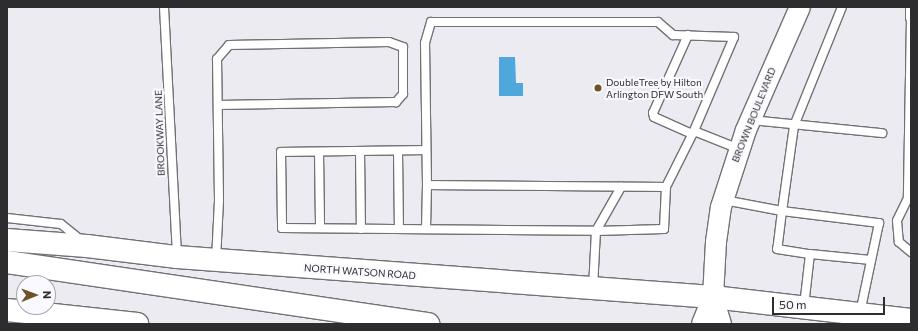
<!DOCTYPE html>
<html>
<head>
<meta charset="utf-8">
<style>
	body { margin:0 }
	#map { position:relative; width:918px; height:331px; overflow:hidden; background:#edebf2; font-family:Commissioner,sans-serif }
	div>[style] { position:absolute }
	.water>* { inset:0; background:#4fa7dc }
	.roads { filter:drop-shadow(1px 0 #727177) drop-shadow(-1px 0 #727177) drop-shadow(0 1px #727177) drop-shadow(0 -1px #727177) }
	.service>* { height:8px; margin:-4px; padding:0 4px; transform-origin:4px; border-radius:4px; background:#fff }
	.tertiary>* { height:20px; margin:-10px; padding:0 10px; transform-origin:10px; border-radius:10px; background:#fff }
	.secondary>* { height:22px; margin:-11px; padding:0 11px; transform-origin:11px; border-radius:11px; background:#fff }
	.motorway>* { height:22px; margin:-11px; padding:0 11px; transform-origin:11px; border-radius:11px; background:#fff }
	.dots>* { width:11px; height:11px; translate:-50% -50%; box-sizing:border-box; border:2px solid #faf9ff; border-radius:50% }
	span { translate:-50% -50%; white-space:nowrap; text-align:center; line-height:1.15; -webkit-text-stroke:4px #faf9ff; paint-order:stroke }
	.poi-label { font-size:10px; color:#2d2c2e }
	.left { translate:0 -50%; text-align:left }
	.street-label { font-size:10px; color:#2d2c2e }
	.frame { position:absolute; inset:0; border:8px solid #2d2c2e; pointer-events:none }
	.north { position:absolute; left:16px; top:275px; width:40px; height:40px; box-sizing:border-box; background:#faf9ff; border:1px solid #a8a7ab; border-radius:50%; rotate:89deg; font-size:11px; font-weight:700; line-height:16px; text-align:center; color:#2d2c2e }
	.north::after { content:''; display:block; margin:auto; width:14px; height:18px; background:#6c5424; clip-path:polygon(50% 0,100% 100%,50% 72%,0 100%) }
	.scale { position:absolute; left:772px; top:297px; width:113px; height:18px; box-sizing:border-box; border:2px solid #2d2c2e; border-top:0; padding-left:5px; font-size:12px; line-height:14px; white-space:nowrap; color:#2d2c2e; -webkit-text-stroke:3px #faf9ff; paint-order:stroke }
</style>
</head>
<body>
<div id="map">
	<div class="water">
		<div style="clip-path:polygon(499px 57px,515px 57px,516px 83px,523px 83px,523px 96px,499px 96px)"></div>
	</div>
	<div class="roads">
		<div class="service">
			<div style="left:164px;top:7px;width:249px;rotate:87deg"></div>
			<div style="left:842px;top:7px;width:128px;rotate:112deg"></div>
			<div style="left:794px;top:126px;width:86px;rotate:98deg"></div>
			<div style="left:782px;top:211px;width:98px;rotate:7.1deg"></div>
			<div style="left:879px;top:223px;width:92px;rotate:101.9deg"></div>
			<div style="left:910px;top:7px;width:11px;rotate:90deg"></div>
			<div style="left:911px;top:18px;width:180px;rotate:91deg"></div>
			<div style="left:908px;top:198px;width:25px;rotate:116deg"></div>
			<div style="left:897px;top:221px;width:21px;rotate:85deg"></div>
			<div style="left:899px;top:242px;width:16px;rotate:40deg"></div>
			<div style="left:431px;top:22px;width:227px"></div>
			<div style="left:658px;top:22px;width:20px;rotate:41deg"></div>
			<div style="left:673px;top:35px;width:61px;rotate:1.9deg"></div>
			<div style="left:734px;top:37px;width:102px;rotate:113.1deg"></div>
			<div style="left:694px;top:131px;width:63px;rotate:116.6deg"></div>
			<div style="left:666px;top:187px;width:239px;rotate:-179.5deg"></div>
			<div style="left:427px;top:185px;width:142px;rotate:-90.8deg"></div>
			<div style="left:425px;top:43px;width:22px;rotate:-74deg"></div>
			<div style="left:688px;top:35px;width:85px;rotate:114.2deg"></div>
			<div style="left:653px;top:113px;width:4px;rotate:76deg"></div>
			<div style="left:654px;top:117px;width:42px;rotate:24.1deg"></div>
			<div style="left:751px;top:120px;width:132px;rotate:5.7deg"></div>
			<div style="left:694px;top:131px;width:48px;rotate:21.8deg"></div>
			<div style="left:426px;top:150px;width:145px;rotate:179.2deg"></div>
			<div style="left:281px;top:152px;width:76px;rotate:89.2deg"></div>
			<div style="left:282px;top:228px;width:314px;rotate:0.5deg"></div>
			<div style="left:596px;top:231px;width:68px;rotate:-1.7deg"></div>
			<div style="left:664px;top:229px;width:42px;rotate:-87.3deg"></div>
			<div style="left:360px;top:151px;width:78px;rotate:89.3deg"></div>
			<div style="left:398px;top:151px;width:78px;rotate:89.3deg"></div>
			<div style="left:319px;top:152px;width:76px;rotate:89.2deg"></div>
			<div style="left:724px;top:200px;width:59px;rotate:10.7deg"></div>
			<div style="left:782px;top:211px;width:38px;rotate:97deg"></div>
			<div style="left:777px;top:249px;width:33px;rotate:9deg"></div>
			<div style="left:7px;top:218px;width:54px;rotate:6.3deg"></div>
			<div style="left:61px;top:224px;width:26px;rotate:39deg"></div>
			<div style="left:426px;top:229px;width:44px;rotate:-88.7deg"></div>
			<div style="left:216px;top:260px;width:60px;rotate:-87.1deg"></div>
			<div style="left:219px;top:200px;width:141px;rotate:-90.8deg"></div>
			<div style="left:217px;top:59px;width:18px;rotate:-49deg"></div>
			<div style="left:229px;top:45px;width:160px;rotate:-1.1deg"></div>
			<div style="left:389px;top:42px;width:15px;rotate:20deg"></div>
			<div style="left:403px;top:47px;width:47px;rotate:90deg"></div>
			<div style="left:403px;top:94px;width:11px;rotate:131deg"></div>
			<div style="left:396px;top:102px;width:178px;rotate:179deg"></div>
			<div style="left:593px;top:288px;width:57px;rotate:-87deg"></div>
			<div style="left:596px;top:231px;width:51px;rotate:-60.4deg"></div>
			<div style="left:804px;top:306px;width:52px;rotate:-83.4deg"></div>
			<div style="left:810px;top:254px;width:61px;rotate:5.6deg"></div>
		</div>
		<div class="tertiary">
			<div style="left:702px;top:324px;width:29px;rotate:-68deg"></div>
			<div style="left:721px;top:324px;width:28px;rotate:-107deg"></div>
			<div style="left:713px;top:297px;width:55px;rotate:-86.9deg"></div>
			<div style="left:716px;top:242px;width:35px;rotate:-82deg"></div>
			<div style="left:721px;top:207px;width:81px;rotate:-72deg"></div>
			<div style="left:746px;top:130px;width:134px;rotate:-66.3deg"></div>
		</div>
		<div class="secondary">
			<div style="left:7px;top:240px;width:80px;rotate:4.3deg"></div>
			<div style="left:87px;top:246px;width:91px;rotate:7deg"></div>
			<div style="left:177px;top:257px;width:537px;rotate:4.27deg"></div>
			<div style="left:713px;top:297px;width:199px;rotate:6.6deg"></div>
		</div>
		<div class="motorway">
			<div style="left:7px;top:262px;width:426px;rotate:8.4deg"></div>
			<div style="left:7px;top:310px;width:131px;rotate:6.1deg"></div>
			<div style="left:908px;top:320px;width:3px;rotate:18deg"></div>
		</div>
	</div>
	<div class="dots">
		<div style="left:598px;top:88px;background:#6c5424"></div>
	</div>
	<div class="poi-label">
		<span class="left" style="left:606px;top:88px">DoubleTree by Hilton<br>Arlington DFW South</span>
	</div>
	<div class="street-label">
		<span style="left:754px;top:115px;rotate:-68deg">BROWN BOULEVARD</span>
		<span style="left:160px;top:133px;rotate:-92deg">BROOKWAY LANE</span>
		<span style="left:360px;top:272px;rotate:4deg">NORTH WATSON ROAD</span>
	</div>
	<div class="frame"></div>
	<div class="north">N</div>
	<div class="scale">50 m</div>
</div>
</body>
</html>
